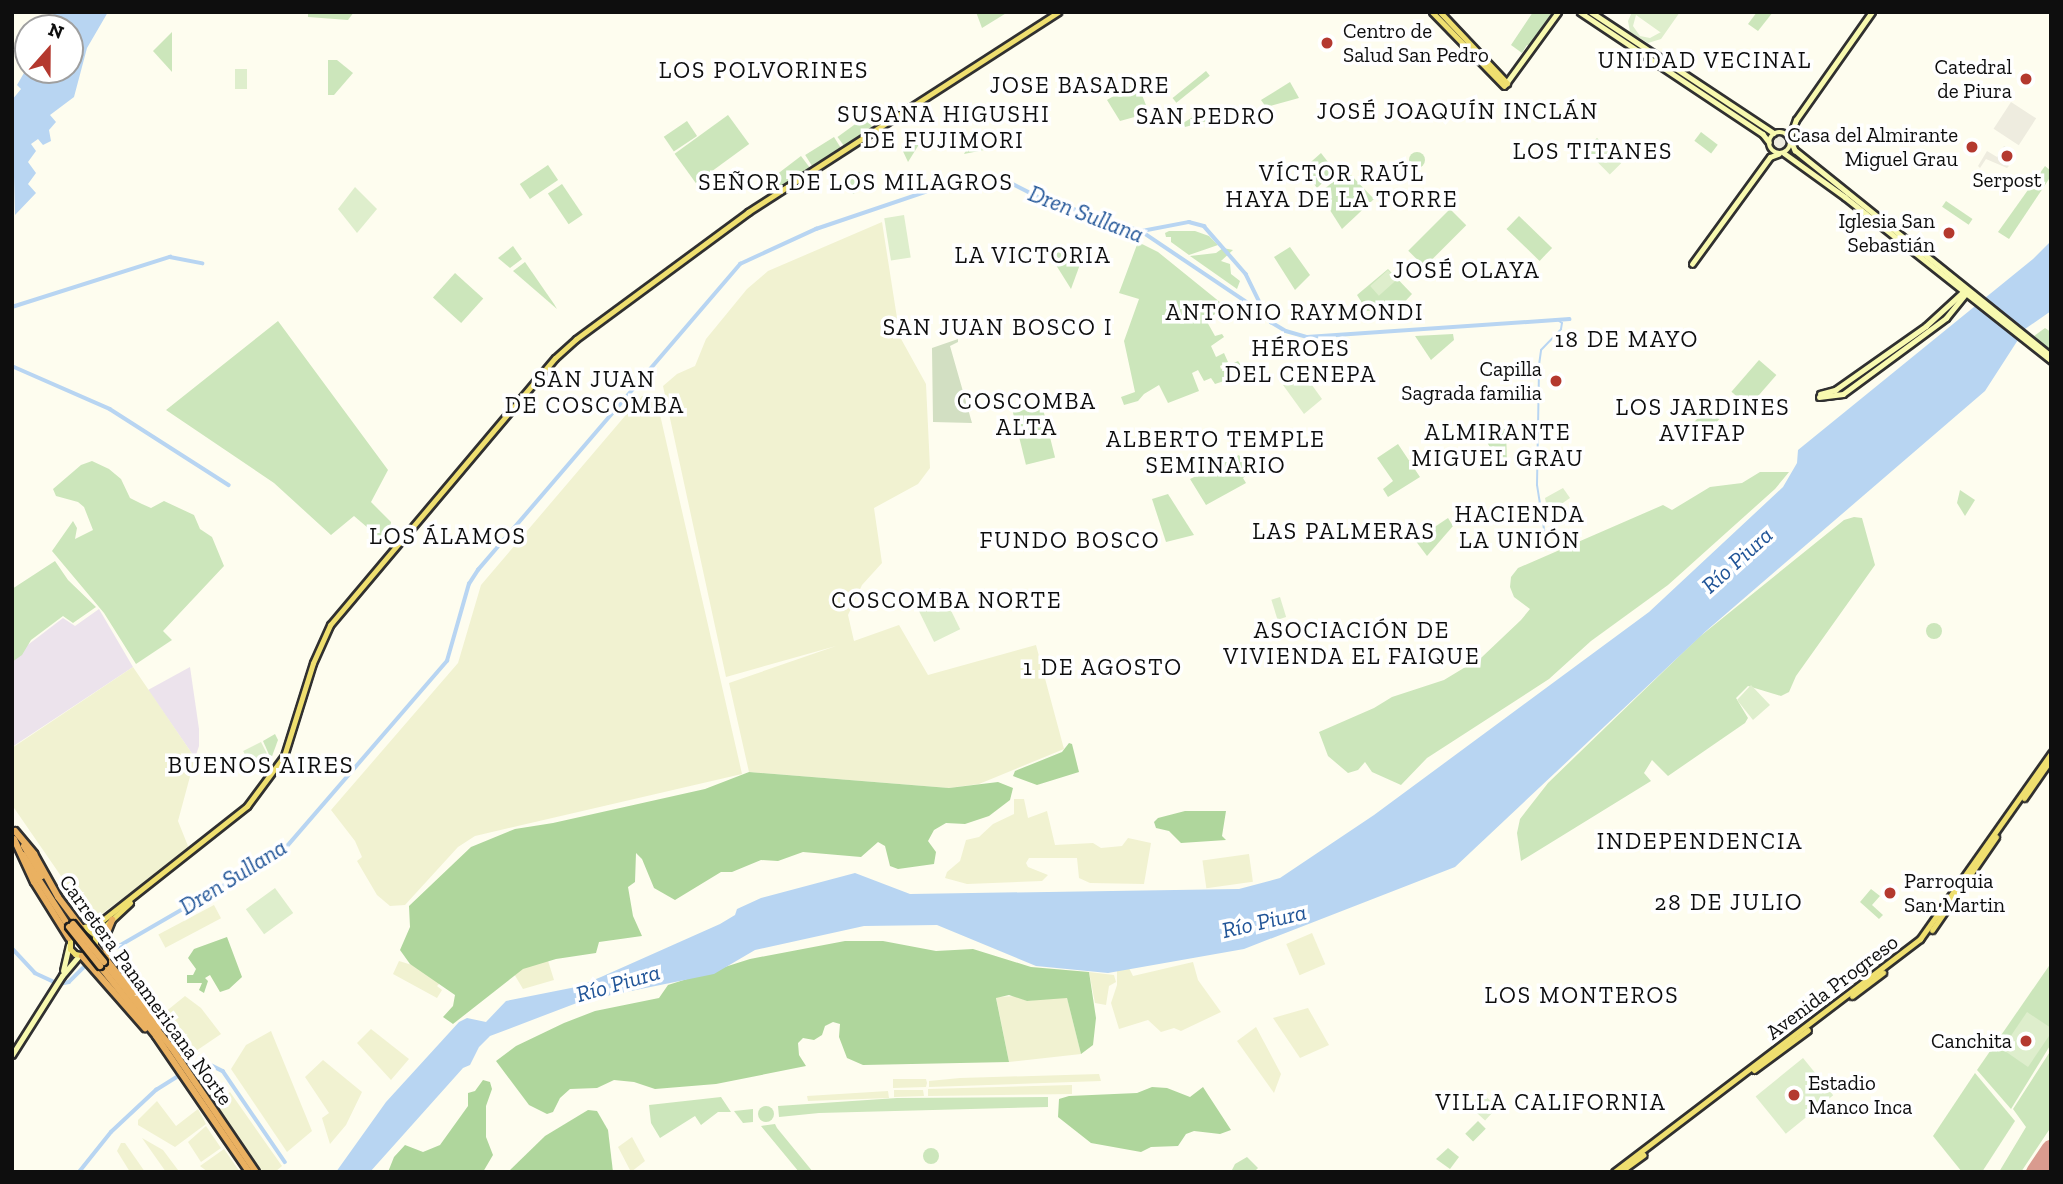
<!DOCTYPE html>
<html>
<head>
<meta charset="utf-8">
<style>
	body { margin:0 }
	#map { position:relative; width:2063px; height:1184px; overflow:hidden; background:#fefdef; font-family:"Zilla Slab",serif }
	div>[style] { position:absolute }
	.industrial>* { inset:0; background:#ece3ec }
	.farmland>* { inset:0; background:#f1f2d1; transform-origin:0 0 }
	.green>* { inset:0; background:#cce6bb; transform-origin:0 0 }
	.round { border-radius:50% }
	.forest>* { inset:0; background:#afd69c }
	.cemetery>* { inset:0; background:#d2dfc2 }
	.pitch>* { inset:0; background:#deeecc; transform-origin:0 0 }
	.plaza>* { inset:0; background:#eeecdf; transform-origin:0 0 }
	.water>* { inset:0; background:#b8d5f2 }
	.stream>* { height:2px; margin:-1px; padding:0 1px; transform-origin:1px; border-radius:1px; background:#b8d5f2 }
	.canal>* { height:3.5px; margin:-1.75px; padding:0 1.75px; transform-origin:1.75px; border-radius:1.75px; background:#b8d5f2 }
	.runway>* { height:21px; margin:-10.5px; padding:0 10.5px; transform-origin:10.5px; border-radius:10.5px; background:#d99b8f }
	.roads { filter:drop-shadow(2px 0 #303030) drop-shadow(-2px 0 #303030) drop-shadow(0 2px #303030) drop-shadow(0 -2px #303030) }
	.secondary>* { height:4.5px; margin:-2.25px; padding:0 2.25px; transform-origin:2.25px; border-radius:2.25px; background:#f8f9af }
	.secondary>.ring { margin:-2.25px; padding:0; box-sizing:content-box; background:none; border:4.5px solid #f8f9af; border-radius:50% }
	.primary>* { height:5px; margin:-2.5px; padding:0 2.5px; transform-origin:2.5px; border-radius:2.5px; background:#efdf6f }
	.motorway>* { height:6px; margin:-3px; padding:0 3px; transform-origin:3px; border-radius:3px; background:#eab161 }
	.bridges { filter:drop-shadow(2px 0 #1f1f1f) drop-shadow(-2px 0 #1f1f1f) drop-shadow(0 2px #1f1f1f) drop-shadow(0 -2px #1f1f1f) }
	.motorway-bridge>* { height:6px; margin:-3px; padding:0 3px; transform-origin:3px; border-radius:3px; background:#eab161 }
	.dots>* { width:19px; height:19px; translate:-50% -50%; box-sizing:border-box; border:4px solid #fff; border-radius:50% }
	span { translate:-50% -50%; white-space:nowrap; text-align:center; line-height:1.15; -webkit-text-stroke:7px #fff; paint-order:stroke }
	.poi-label { font-size:21px; color:#0e0e0e }
	.left { translate:0 -50%; text-align:left }
	.right { translate:-100% -50%; text-align:right }
	.street-label { font-size:21px; color:#0e0e0e }
	.neighbourhood-label { font-size:23px; color:#0e0e0e; letter-spacing:2px }
	.water-label { font-size:23px; color:#205497; font-style:italic }
	.quarter-label { font-size:24px; color:#0e0e0e; letter-spacing:2px }
	.frame { position:absolute; inset:0; border:14px solid #0e0e0e; pointer-events:none }
	.north { position:absolute; left:14px; top:14px; width:70px; height:70px; box-sizing:border-box; background:#fff; border:2px solid #9f9f9f; border-radius:50%; rotate:21deg; font-size:19px; font-weight:700; line-height:28px; text-align:center; color:#0e0e0e }
	.north::after { content:''; display:block; margin:auto; width:24px; height:32px; background:#b4392f; clip-path:polygon(50% 0,100% 100%,50% 72%,0 100%) }
</style>
</head>
<body>
<div id="map">
	<div class="industrial">
		<div style="clip-path:polygon(99px 609px,133px 667px,12px 747px,12px 657px,63px 618px,75px 626px)"></div>
		<div style="clip-path:polygon(190px 667px,199px 729px,199px 746px,195px 758px,148px 690px)"></div>
	</div>
	<div class="farmland">
		<div style="clip-path:polygon(882px 222px,900px 337px,926px 384px,930px 468px,918px 484px,874px 508px,882px 563px,862px 585px,848px 615px,854px 641px,899px 625px,928px 675px,1036px 645px,1064px 749px,979px 784px,949px 788px,749px 772px,729px 683px,836px 646px,726px 677px,663px 386px,677px 374px,695px 366px,706px 339px,747px 289px,768px 271px)"></div>
		<div style="clip-path:polygon(642px 396px,656px 397px,742px 774px,475px 836px,458px 847px,405px 905px,390px 906px,377px 895px,357px 861px,362px 857px,355px 841px,331px 810px,458px 663px,481px 585px)"></div>
		<div style="clip-path:polygon(133px 667px,195px 758px,178px 821px,188px 846px,188px 850px,92px 921px,12px 805px,12px 748px)"></div>
		<div style="clip-path:polygon(1014px 799px,1024px 799px,1028px 818px,1047px 811px,1055px 845px,1093px 843px,1101px 848px,1122px 846px,1128px 838px,1151px 843px,1144px 884px,1090px 883px,1079px 878px,1077px 858px,1029px 858px,1026px 863px,1028px 867px,1048px 875px,1042px 881px,967px 884px,945px 878px,947px 872px,960px 861px,966px 840px,979px 837px,993px 824px,1014px 814px)"></div>
		<div style="left:1249px;top:854px;width:28px;height:47px;rotate:82deg"></div>
		<div style="left:214px;top:905px;width:15px;height:63px;rotate:62deg"></div>
		<div style="left:1312px;top:933px;width:34px;height:28px;rotate:67deg"></div>
		<div style="clip-path:polygon(544px 948px,554px 980px,523px 989px,507px 962px)"></div>
		<div style="clip-path:polygon(399px 961px,412px 965px,440px 983px,437px 986px,442px 990px,437px 998px,393px 974px)"></div>
		<div style="clip-path:polygon(1193px 962px,1198px 980px,1221px 1012px,1181px 1031px,1174px 1028px,1161px 1032px,1148px 1020px,1119px 1029px,1111px 1003px,1117px 985px,1117px 967px,1128px 966px,1133px 976px)"></div>
		<div style="clip-path:polygon(1089px 972px,1114px 975px,1116px 982px,1109px 986px,1106px 1005px,1095px 1003px)"></div>
		<div style="clip-path:polygon(185px 996px,201px 1008px,221px 1034px,193px 1053px,164px 1013px)"></div>
		<div style="clip-path:polygon(1016px 996px,1027px 1001px,1062px 996px,1067px 998px,1081px 1054px,1009px 1062px,996px 997px)"></div>
		<div style="clip-path:polygon(1308px 1008px,1329px 1045px,1300px 1058px,1273px 1018px)"></div>
		<div style="clip-path:polygon(1256px 1027px,1281px 1074px,1274px 1093px,1237px 1041px)"></div>
		<div style="clip-path:polygon(371px 1029px,409px 1059px,391px 1080px,357px 1043px)"></div>
		<div style="clip-path:polygon(271px 1031px,312px 1131px,287px 1152px,231px 1069px,246px 1045px)"></div>
		<div style="clip-path:polygon(323px 1060px,362px 1092px,346px 1125px,330px 1144px,322px 1118px,329px 1113px,305px 1077px)"></div>
		<div style="clip-path:polygon(1099px 1074px,1101px 1081px,929px 1087px,929px 1081px,960px 1078px)"></div>
		<div style="clip-path:polygon(893px 1079px,926px 1079px,927px 1083px,926px 1087px,893px 1088px)"></div>
		<div style="clip-path:polygon(1072px 1085px,1072px 1094px,928px 1096px,928px 1089px)"></div>
		<div style="clip-path:polygon(215px 1086px,223px 1097px,230px 1092px,282px 1166px,275px 1172px,260px 1172px,207px 1093px)"></div>
		<div style="clip-path:polygon(894px 1090px,923px 1090px,924px 1096px,894px 1097px)"></div>
		<div style="clip-path:polygon(888px 1091px,889px 1098px,808px 1101px,807px 1096px)"></div>
		<div style="clip-path:polygon(157px 1101px,176px 1126px,198px 1109px,206px 1124px,175px 1147px,138px 1125px,138px 1120px)"></div>
		<div style="clip-path:polygon(206px 1126px,221px 1148px,201px 1162px,188px 1142px)"></div>
		<div style="clip-path:polygon(632px 1137px,645px 1161px,631px 1172px,618px 1147px)"></div>
		<div style="clip-path:polygon(142px 1138px,163px 1150px,178px 1170px,166px 1172px)"></div>
		<div style="clip-path:polygon(121px 1143px,125px 1143px,145px 1172px,130px 1172px,117px 1151px)"></div>
		<div style="clip-path:polygon(224px 1149px,240px 1172px,208px 1172px,200px 1166px)"></div>
	</div>
	<div class="green">
		<div style="clip-path:polygon(308px 12px,354px 12px,348px 20px,308px 17px)"></div>
		<div style="clip-path:polygon(976px 12px,1008px 12px,982px 28px)"></div>
		<div style="clip-path:polygon(1533px 12px,1550px 12px,1552px 15px,1530px 47px,1527px 45px,1522px 53px,1511px 45px)"></div>
		<div style="clip-path:polygon(1757px 12px,1773px 12px,1758px 31px,1748px 24px)"></div>
		<div style="clip-path:polygon(172px 32px,172px 72px,153px 51px)"></div>
		<div style="clip-path:polygon(328px 60px,337px 60px,353px 73px,334px 95px,328px 95px)"></div>
		<div style="left:1206px;top:71px;width:6px;height:43px;rotate:51deg"></div>
		<div style="clip-path:polygon(1137px 82px,1149px 113px,1120px 121px,1107px 100px)"></div>
		<div style="clip-path:polygon(1290px 82px,1299px 98px,1266px 107px,1261px 100px)"></div>
		<div style="clip-path:polygon(1208px 108px,1215px 119px,1185px 127px,1183px 123px)"></div>
		<div style="left:728px;top:115px;width:36px;height:66px;rotate:54deg"></div>
		<div style="left:865px;top:117px;width:14px;height:34px;rotate:54deg"></div>
		<div style="left:687px;top:121px;width:18px;height:28px;rotate:56deg"></div>
		<div style="clip-path:polygon(926px 130px,928px 130px,908px 162px,901px 147px)"></div>
		<div style="clip-path:polygon(978px 130px,984px 150px,964px 154px)"></div>
		<div style="left:1701px;top:132px;width:21px;height:11px;rotate:37deg"></div>
		<div style="left:834px;top:137px;width:13px;height:34px;rotate:58deg"></div>
		<div style="left:1597px;top:138px;width:14px;height:19px;rotate:45deg"></div>
		<div class="round" style="left:1409px;top:152px;width:16px;height:16px"></div>
		<div style="clip-path:polygon(1321px 153px,1335px 171px,1317px 188px,1303px 169px)"></div>
		<div style="clip-path:polygon(801px 156px,810px 168px,770px 195px,763px 185px)"></div>
		<div style="left:548px;top:165px;width:18px;height:34px;rotate:56deg"></div>
		<div style="clip-path:polygon(2045px 166px,2051px 171px,2051px 176px,2009px 239px,1998px 232px)"></div>
		<div style="clip-path:polygon(1347px 171px,1374px 199px,1342px 229px,1319px 193px)"></div>
		<div style="clip-path:polygon(859px 172px,867px 186px,853px 194px,847px 180px)"></div>
		<div style="left:562px;top:184px;width:37px;height:17px;rotate:56deg"></div>
		<div style="left:1946px;top:201px;width:32px;height:7px;rotate:34deg"></div>
		<div style="left:1450px;top:209px;width:23px;height:59px;rotate:45deg"></div>
		<div style="left:1519px;top:216px;width:46px;height:18px;rotate:44deg"></div>
		<div style="clip-path:polygon(1169px 231px,1195px 231px,1209px 236px,1218px 245px,1189px 255px,1171px 242px,1171px 237px,1166px 237px,1165px 233px)"></div>
		<div style="clip-path:polygon(1138px 242px,1158px 252px,1226px 307px,1206px 320px,1215px 336px,1222px 334px,1224px 337px,1211px 346px,1216px 357px,1224px 353px,1228px 362px,1220px 366px,1221px 369px,1238px 361px,1246px 373px,1238px 375px,1234px 367px,1231px 369px,1233px 378px,1215px 384px,1211px 378px,1204px 381px,1198px 370px,1192px 373px,1199px 391px,1168px 403px,1159px 385px,1144px 394px,1138px 401px,1124px 405px,1121px 397px,1135px 392px,1124px 341px,1139px 299px,1119px 293px)"></div>
		<div style="clip-path:polygon(513px 246px,522px 259px,510px 268px,498px 258px)"></div>
		<div style="clip-path:polygon(1290px 247px,1310px 275px,1295px 290px,1274px 257px)"></div>
		<div style="clip-path:polygon(1223px 248px,1233px 250px,1221px 261px,1230px 264px,1231px 274px,1240px 281px,1237px 289px,1190px 256px,1216px 253px)"></div>
		<div style="clip-path:polygon(1046px 249px,1082px 259px,1071px 289px)"></div>
		<div style="clip-path:polygon(525px 262px,554px 304px,557px 309px,513px 271px)"></div>
		<div style="clip-path:polygon(1388px 269px,1412px 294px,1397px 310px,1367px 311px,1357px 295px)"></div>
		<div style="left:455px;top:273px;width:38px;height:33px;rotate:42deg"></div>
		<div style="clip-path:polygon(278px 321px,388px 470px,371px 502px,391px 522px,389px 534px,382px 540px,354px 516px,331px 535px,274px 483px,166px 410px)"></div>
		<div style="clip-path:polygon(2045px 328px,2051px 332px,2051px 354px,2034px 336px)"></div>
		<div style="clip-path:polygon(1453px 334px,1454px 340px,1431px 360px,1415px 336px)"></div>
		<div style="left:1759px;top:360px;width:23px;height:42px;rotate:41deg"></div>
		<div style="left:1042px;top:405px;width:54px;height:30px;rotate:76deg"></div>
		<div style="left:1708px;top:408px;width:16px;height:20px;rotate:45deg"></div>
		<div style="clip-path:polygon(1501px 428px,1506px 429px,1507px 464px,1498px 459px,1484px 438px)"></div>
		<div style="clip-path:polygon(1398px 444px,1420px 477px,1388px 497px,1383px 489px,1393px 481px,1377px 458px)"></div>
		<div style="clip-path:polygon(1239px 455px,1249px 473px,1243px 478px,1246px 483px,1206px 505px,1190px 479px)"></div>
		<div style="clip-path:polygon(92px 461px,109px 469px,121px 479px,130px 498px,142px 504px,151px 508px,164px 501px,194px 515px,200px 529px,212px 537px,224px 566px,163px 631px,172px 640px,136px 664px,104px 613px,52px 551px,73px 521px,77px 528px,75px 539px,93px 530px,84px 507px,78px 502px,56px 496px,53px 489px,81px 465px)"></div>
		<div style="clip-path:polygon(1760px 472px,1789px 472px,1775px 489px,1668px 585px,1591px 641px,1549px 679px,1427px 758px,1401px 785px,1372px 772px,1365px 762px,1358px 770px,1348px 773px,1328px 756px,1319px 732px,1374px 708px,1392px 697px,1444px 680px,1482px 657px,1521px 620px,1530px 609px,1514px 597px,1510px 587px,1511px 577px,1518px 568px,1663px 505px,1672px 510px,1710px 487px,1742px 483px)"></div>
		<div style="clip-path:polygon(1960px 490px,1975px 500px,1965px 516px,1957px 503px)"></div>
		<div style="clip-path:polygon(1168px 494px,1194px 535px,1166px 542px,1152px 499px)"></div>
		<div style="clip-path:polygon(1854px 517px,1862px 518px,1875px 565px,1796px 676px,1789px 692px,1781px 696px,1748px 686px,1736px 698px,1748px 718px,1745px 723px,1668px 776px,1652px 760px,1644px 773px,1651px 781px,1521px 861px,1517px 833px,1520px 819px,1548px 783px,1698px 638px,1844px 520px)"></div>
		<div style="clip-path:polygon(1448px 518px,1453px 526px,1427px 556px,1415px 540px)"></div>
		<div style="clip-path:polygon(55px 561px,68px 580px,96px 607px,73px 623px,63px 616px,31px 640px,22px 655px,12px 662px,12px 589px)"></div>
		<div class="round" style="left:1926px;top:623px;width:16px;height:16px"></div>
		<div style="clip-path:polygon(275px 734px,278px 740px,271px 759px,263px 741px)"></div>
		<div style="clip-path:polygon(1871px 889px,1880px 896px,1872px 905px,1883px 915px,1879px 919px,1860px 902px)"></div>
		<div style="clip-path:polygon(2051px 963px,2051px 1044px,2011px 1109px,1977px 1070px)"></div>
		<div style="clip-path:polygon(2051px 1050px,2051px 1127px,2021px 1172px,1999px 1172px,2026px 1127px,2013px 1109px)"></div>
		<div style="clip-path:polygon(1975px 1073px,2015px 1121px,1982px 1172px,1962px 1172px,1933px 1136px)"></div>
		<div style="clip-path:polygon(721px 1097px,731px 1112px,718px 1112px,701px 1125px,695px 1116px,660px 1138px,651px 1123px,649px 1105px)"></div>
		<div style="clip-path:polygon(1048px 1097px,1048px 1107px,819px 1113px,779px 1117px,778px 1106px,897px 1098px)"></div>
		<div class="round" style="left:758px;top:1106px;width:16px;height:16px"></div>
		<div style="clip-path:polygon(753px 1109px,753px 1122px,743px 1123px,734px 1111px)"></div>
		<div style="left:1478px;top:1121px;width:11px;height:18px;rotate:45deg"></div>
		<div style="clip-path:polygon(775px 1124px,777px 1128px,813px 1172px,799px 1172px,761px 1126px)"></div>
		<div class="round" style="left:923px;top:1148px;width:16px;height:16px"></div>
		<div style="clip-path:polygon(1448px 1148px,1459px 1157px,1450px 1169px,1436px 1159px)"></div>
		<div style="clip-path:polygon(1247px 1157px,1258px 1168px,1254px 1172px,1231px 1172px,1235px 1164px)"></div>
	</div>
	<div class="forest">
		<div style="clip-path:polygon(1069px 743px,1072px 744px,1079px 772px,1037px 785px,1013px 776px,1015px 771px,1062px 752px)"></div>
		<div style="clip-path:polygon(749px 772px,949px 788px,998px 782px,1013px 788px,1010px 800px,989px 816px,965px 824px,946px 823px,934px 830px,928px 841px,936px 852px,934px 864px,898px 869px,890px 866px,885px 846px,878px 842px,861px 857px,803px 852px,778px 861px,761px 860px,732px 872px,721px 872px,675px 900px,654px 888px,642px 859px,636px 853px,635px 882px,628px 887px,633px 916px,642px 936px,599px 942px,596px 953px,556px 959px,523px 969px,453px 1024px,443px 1017px,453px 1006px,455px 995px,410px 964px,400px 950px,410px 927px,409px 906px,471px 847px,515px 829px,553px 823px,705px 789px)"></div>
		<div style="clip-path:polygon(1185px 811px,1226px 811px,1222px 836px,1226px 840px,1181px 843px,1169px 831px,1156px 828px,1154px 822px,1158px 818px)"></div>
		<div style="clip-path:polygon(227px 937px,242px 977px,229px 989px,220px 992px,210px 975px,205px 978px,208px 981px,204px 993px,199px 990px,202px 983px,187px 983px,187px 975px,193px 975px,196px 969px,188px 958px,194px 949px)"></div>
		<div style="clip-path:polygon(845px 941px,883px 941px,936px 951px,973px 949px,1031px 967px,1089px 972px,1096px 1018px,1093px 1045px,1081px 1054px,1067px 998px,1027px 1001px,1009px 995px,996px 998px,1009px 1062px,863px 1065px,847px 1058px,839px 1037px,840px 1024px,833px 1022px,825px 1026px,822px 1035px,814px 1040px,803px 1038px,798px 1043px,799px 1055px,806px 1066px,716px 1084px,655px 1089px,634px 1082px,614px 1080px,597px 1088px,570px 1089px,560px 1098px,553px 1112px,547px 1114px,529px 1105px,496px 1061px,516px 1046px,564px 1023px,595px 1011px,659px 998px,668px 985px,750px 959px)"></div>
		<div style="clip-path:polygon(483px 1080px,490px 1082px,492px 1089px,486px 1106px,486px 1137px,493px 1155px,483px 1172px,388px 1172px,394px 1157px,405px 1145px,423px 1152px,440px 1145px,468px 1106px,468px 1093px,475px 1091px)"></div>
		<div style="clip-path:polygon(1152px 1087px,1167px 1088px,1190px 1097px,1203px 1087px,1231px 1130px,1220px 1134px,1194px 1131px,1186px 1134px,1178px 1146px,1151px 1147px,1141px 1152px,1091px 1143px,1058px 1117px,1059px 1099px,1069px 1096px,1137px 1093px)"></div>
		<div style="clip-path:polygon(588px 1110px,597px 1111px,608px 1130px,613px 1172px,508px 1172px,545px 1136px)"></div>
	</div>
	<div class="cemetery">
		<div style="clip-path:polygon(958px 339px,958px 342px,950px 346px,972px 423px,933px 422px,932px 348px)"></div>
	</div>
	<div class="pitch">
		<div style="clip-path:polygon(evenodd,1632px 12px,1637px 13px,1680px 12px,1661px 39px,1648px 43px,1630px 32px,1628px 21px,1632px 12px,1636px 15px,1660px 32px,1661px 32px,1650px 38px,1640px 36px,1633px 26px,1636px 15px)"></div>
		<div style="left:235px;top:69px;width:12px;height:20px"></div>
		<div style="left:1607px;top:149px;width:20px;height:16px;rotate:45deg"></div>
		<div style="clip-path:polygon(355px 187px,377px 209px,357px 233px,338px 209px)"></div>
		<div style="left:904px;top:215px;width:43px;height:20px;rotate:81deg"></div>
		<div style="left:1388px;top:270px;width:13px;height:24px;rotate:48deg"></div>
		<div style="clip-path:polygon(1304px 374px,1322px 399px,1304px 414px,1283px 385px)"></div>
		<div style="clip-path:polygon(1563px 488px,1570px 498px,1548px 513px,1545px 498px)"></div>
		<div style="left:940px;top:588px;width:46px;height:29px;rotate:64deg"></div>
		<div style="left:1280px;top:597px;width:21px;height:9px;rotate:73deg"></div>
		<div style="clip-path:polygon(1751px 685px,1770px 705px,1753px 720px,1737px 700px)"></div>
		<div style="left:261px;top:742px;width:13px;height:20px;rotate:63deg"></div>
		<div style="left:275px;top:888px;width:31px;height:36px;rotate:54deg"></div>
		<div style="clip-path:polygon(2027px 1012px,2051px 1028px,2051px 1033px,2028px 1067px,2002px 1049px)"></div>
		<div style="left:1803px;top:1058px;width:48px;height:61px;rotate:51deg"></div>
		<div style="left:1482px;top:1093px;width:21px;height:18px;rotate:43deg"></div>
	</div>
	<div class="plaza">
		<div style="left:2011px;top:102px;width:30px;height:32px;rotate:33deg"></div>
		<div class="round" style="left:1772px;top:135px;width:16px;height:16px"></div>
		<div style="clip-path:polygon(2004px 146px,2007px 148px,2000px 160px,2009px 166px,2007px 168px,1986px 159px,1980px 168px,1978px 166px,1987px 151px,1997px 157px)"></div>
	</div>
	<div class="water">
		<div style="clip-path:polygon(54px 12px,108px 12px,87px 48px,74px 97px,50px 115px,56px 122px,49px 130px,51px 141px,43px 145px,38px 139px,31px 144px,36px 151px,28px 162px,36px 173px,28px 184px,36px 193px,15px 215px,12px 100px,21px 89px,17px 85px,28px 66px,28px 70px,70px 70px,70px 28px,50px 28px)"></div>
		<div style="clip-path:polygon(2051px 241px,2051px 311px,2025px 329px,1985px 391px,1706px 631px,1455px 867px,1244px 949px,1108px 973px,1036px 966px,937px 925px,864px 926px,755px 950px,714px 974px,582px 1001px,490px 1036px,479px 1047px,470px 1065px,463px 1068px,370px 1172px,336px 1172px,386px 1102px,459px 1022px,467px 1018px,486px 1022px,506px 1001px,576px 987px,601px 977px,720px 924px,735px 915px,737px 909px,761px 898px,855px 873px,910px 894px,1239px 889px,1280px 878px,1374px 815px,1649px 612px,1783px 487px,1797px 463px,1798px 450px,2033px 259px)"></div>
	</div>
	<div class="stream">
		<div style="left:1547px;top:548px;width:64px;rotate:-99deg"></div>
		<div style="left:1537px;top:485px;width:120px;rotate:-89deg"></div>
		<div style="left:1539px;top:365px;width:15px;rotate:-82deg"></div>
		<div style="left:1541px;top:350px;width:29px;rotate:-46deg"></div>
		<div style="left:1561px;top:329px;width:6px;rotate:-81deg"></div>
		<div style="left:1562px;top:323px;width:4px;rotate:-146deg"></div>
	</div>
	<div class="canal">
		<div style="left:1142px;top:231px;width:48px;rotate:-10.8deg"></div>
		<div style="left:1189px;top:222px;width:16px;rotate:15deg"></div>
		<div style="left:1204px;top:226px;width:64px;rotate:48.8deg"></div>
		<div style="left:1246px;top:274px;width:43px;rotate:64deg"></div>
		<div style="left:12px;top:307px;width:166px;rotate:-17.6deg"></div>
		<div style="left:170px;top:257px;width:33px;rotate:11deg"></div>
		<div style="left:12px;top:366px;width:107px;rotate:23.7deg"></div>
		<div style="left:110px;top:409px;width:141px;rotate:32.6deg"></div>
		<div style="left:12px;top:948px;width:34px;rotate:47deg"></div>
		<div style="left:35px;top:973px;width:26px;rotate:25deg"></div>
		<div style="left:59px;top:984px;width:10px;rotate:-11deg"></div>
		<div style="left:69px;top:982px;width:27px;rotate:-45deg"></div>
		<div style="left:107px;top:953px;width:203px;rotate:-30.1deg"></div>
		<div style="left:283px;top:851px;width:251px;rotate:-49.2deg"></div>
		<div style="left:447px;top:661px;width:80px;rotate:-74.1deg"></div>
		<div style="left:469px;top:584px;width:17px;rotate:-57deg"></div>
		<div style="left:478px;top:570px;width:403px;rotate:-49.4deg"></div>
		<div style="left:740px;top:264px;width:84px;rotate:-24.7deg"></div>
		<div style="left:816px;top:229px;width:137px;rotate:-18.7deg"></div>
		<div style="left:946px;top:185px;width:43px;rotate:-10.8deg"></div>
		<div style="left:988px;top:177px;width:19px;rotate:12deg"></div>
		<div style="left:1007px;top:181px;width:37px;rotate:27deg"></div>
		<div style="left:1040px;top:198px;width:106px;rotate:18.1deg"></div>
		<div style="left:1141px;top:231px;width:151px;rotate:33.9deg"></div>
		<div style="left:1266px;top:315px;width:9px;rotate:54deg"></div>
		<div style="left:1271px;top:322px;width:17px;rotate:31deg"></div>
		<div style="left:1286px;top:331px;width:22px;rotate:16deg"></div>
		<div style="left:1307px;top:337px;width:263px;rotate:-3.9deg"></div>
		<div style="left:189px;top:1070px;width:19px;rotate:-21deg"></div>
		<div style="left:207px;top:1063px;width:18px;rotate:27deg"></div>
		<div style="left:223px;top:1071px;width:110px;rotate:55.7deg"></div>
		<div style="left:79px;top:1172px;width:51px;rotate:-51.3deg"></div>
		<div style="left:111px;top:1132px;width:62px;rotate:-43deg"></div>
		<div style="left:156px;top:1090px;width:31px;rotate:-32deg"></div>
	</div>
	<div class="runway">
		<div style="left:2036px;top:1172px;width:27px;rotate:-56deg"></div>
	</div>
	<div class="roads">
		<div class="secondary">
			<div style="left:1580px;top:12px;width:220px;rotate:33.7deg"></div>
			<div style="left:1763px;top:134px;width:10px;rotate:53deg"></div>
			<div style="left:1591px;top:12px;width:219px;rotate:33.5deg"></div>
			<div style="left:1505px;top:85px;width:90px;rotate:-54deg"></div>
			<div class="ring" style="left:1769px;top:132px;width:17.5px;height:17.5px"></div>
			<div style="left:1790px;top:137px;width:18px;rotate:-71deg"></div>
			<div style="left:1796px;top:120px;width:132px;rotate:-54.9deg"></div>
			<div style="left:1792px;top:143px;width:8px;rotate:67deg"></div>
			<div style="left:1795px;top:150px;width:329px;rotate:38.8deg"></div>
			<div style="left:1784px;top:153px;width:75px;rotate:35.8deg"></div>
			<div style="left:1845px;top:197px;width:263px;rotate:38.4deg"></div>
			<div style="left:1692px;top:264px;width:132px;rotate:-53.9deg"></div>
			<div style="left:1770px;top:157px;width:9px;rotate:-21deg"></div>
			<div style="left:1820px;top:394px;width:16px;rotate:-15deg"></div>
			<div style="left:1835px;top:390px;width:111px;rotate:-35.1deg"></div>
			<div style="left:1926px;top:326px;width:52px;rotate:-42.6deg"></div>
			<div style="left:1819px;top:397px;width:24px;rotate:-7deg"></div>
			<div style="left:1843px;top:394px;width:128px;rotate:-36.4deg"></div>
			<div style="left:1946px;top:318px;width:32px;rotate:-51deg"></div>
			<div style="left:63px;top:971px;width:26px;rotate:-77deg"></div>
			<div style="left:12px;top:1055px;width:93px;rotate:-57.7deg"></div>
			<div style="left:62px;top:976px;width:26px;rotate:-50deg"></div>
		</div>
		<div class="primary">
			<div style="left:1432px;top:12px;width:103px;rotate:45.8deg"></div>
			<div style="left:1440px;top:12px;width:98px;rotate:46.7deg"></div>
			<div style="left:2024px;top:798px;width:47px;rotate:-55.3deg"></div>
			<div style="left:80px;top:928px;width:20px;rotate:-15deg"></div>
			<div style="left:99px;top:923px;width:189px;rotate:-38.3deg"></div>
			<div style="left:247px;top:806px;width:62px;rotate:-53.5deg"></div>
			<div style="left:284px;top:756px;width:97px;rotate:-72.7deg"></div>
			<div style="left:313px;top:663px;width:42px;rotate:-65.9deg"></div>
			<div style="left:330px;top:625px;width:349px;rotate:-49.9deg"></div>
			<div style="left:555px;top:358px;width:28px;rotate:-42deg"></div>
			<div style="left:576px;top:339px;width:214px;rotate:-36.4deg"></div>
			<div style="left:748px;top:212px;width:369px;rotate:-32.8deg"></div>
			<div style="left:86px;top:928px;width:11px;rotate:38deg"></div>
			<div style="left:95px;top:935px;width:13px;rotate:90deg"></div>
			<div style="left:1932px;top:930px;width:113px;rotate:-55.5deg"></div>
			<div style="left:70px;top:935px;width:14px;rotate:90deg"></div>
			<div style="left:70px;top:949px;width:7px;rotate:45deg"></div>
			<div style="left:75px;top:954px;width:10px;rotate:11deg"></div>
			<div style="left:96px;top:939px;width:13px;rotate:-58deg"></div>
			<div style="left:103px;top:928px;width:37px;rotate:-43deg"></div>
			<div style="left:1852px;top:996px;width:39px;rotate:-37deg"></div>
			<div style="left:1754px;top:1070px;width:67px;rotate:-36.5deg"></div>
			<div style="left:1614px;top:1172px;width:385px;rotate:-37.3deg"></div>
			<div style="left:1920px;top:939px;width:228px;rotate:-54.8deg"></div>
			<div style="left:1620px;top:1172px;width:29px;rotate:-36deg"></div>
		</div>
		<div class="motorway">
			<div style="left:15px;top:831px;width:30px;rotate:50deg"></div>
			<div style="left:34px;top:854px;width:49px;rotate:60.8deg"></div>
			<div style="left:58px;top:897px;width:39px;rotate:53deg"></div>
			<div style="left:14px;top:839px;width:47px;rotate:65.1deg"></div>
			<div style="left:34px;top:882px;width:66px;rotate:58deg"></div>
			<div style="left:24px;top:846px;width:35px;rotate:59deg"></div>
			<div style="left:23px;top:855px;width:85px;rotate:57.4deg"></div>
			<div style="left:96px;top:947px;width:102px;rotate:51.3deg"></div>
			<div style="left:82px;top:956px;width:96px;rotate:48.8deg"></div>
			<div style="left:108px;top:957px;width:17px;rotate:-103deg"></div>
			<div style="left:104px;top:940px;width:22px;rotate:-68deg"></div>
			<div style="left:104px;top:962px;width:108px;rotate:51.8deg"></div>
			<div style="left:171px;top:1047px;width:151px;rotate:55.8deg"></div>
			<div style="left:100px;top:966px;width:90px;rotate:51.3deg"></div>
			<div style="left:156px;top:1036px;width:165px;rotate:55.6deg"></div>
		</div>
	</div>
	<div class="bridges">
		<div class="motorway-bridge">
			<div style="left:73px;top:924px;width:49px;rotate:50.8deg"></div>
			<div style="left:69px;top:927px;width:50px;rotate:51.5deg"></div>
		</div>
	</div>
	<div class="dots">
		<div style="left:1327px;top:43px;background:#b4392f"></div>
		<div style="left:2026px;top:79px;background:#b4392f"></div>
		<div style="left:1972px;top:147px;background:#b4392f"></div>
		<div style="left:2007px;top:156px;background:#b4392f"></div>
		<div style="left:1949px;top:233px;background:#b4392f"></div>
		<div style="left:1556px;top:381px;background:#b4392f"></div>
		<div style="left:1890px;top:893px;background:#b4392f"></div>
		<div style="left:2026px;top:1041px;background:#b4392f"></div>
		<div style="left:1794px;top:1095px;background:#b4392f"></div>
	</div>
	<div class="poi-label">
		<span class="left" style="left:1343px;top:43px">Centro de<br>Salud San Pedro</span>
		<span class="right" style="left:2012px;top:79px">Catedral<br>de Piura</span>
		<span class="right" style="left:1958px;top:147px">Casa del Almirante<br>Miguel Grau</span>
		<span style="left:2007px;top:180px">Serpost</span>
		<span class="right" style="left:1935px;top:233px">Iglesia San<br>Sebastián</span>
		<span class="right" style="left:1542px;top:381px">Capilla<br>Sagrada familia</span>
		<span class="left" style="left:1904px;top:893px">Parroquia<br>San Martin</span>
		<span class="right" style="left:2012px;top:1041px">Canchita</span>
		<span class="left" style="left:1808px;top:1095px">Estadio<br>Manco Inca</span>
	</div>
	<div class="street-label">
		<span style="left:1832px;top:987px;rotate:-37deg">Avenida Progreso</span>
		<span style="left:146px;top:990px;rotate:54deg">Carretera Panamericana Norte</span>
	</div>
	<div class="neighbourhood-label">
		<span style="left:1705px;top:60px">UNIDAD VECINAL</span>
		<span style="left:764px;top:70px">LOS POLVORINES</span>
		<span style="left:1080px;top:85px">JOSE BASADRE</span>
		<span style="left:1458px;top:111px">JOSÉ JOAQUÍN INCLÁN</span>
		<span style="left:944px;top:127px">SUSANA HIGUSHI<br>DE FUJIMORI</span>
		<span style="left:1206px;top:116px">SAN PEDRO</span>
		<span style="left:1593px;top:151px">LOS TITANES</span>
		<span style="left:1342px;top:186px">VÍCTOR RAÚL<br>HAYA DE LA TORRE</span>
		<span style="left:856px;top:182px">SEÑOR DE LOS MILAGROS</span>
		<span style="left:1033px;top:255px">LA VICTORIA</span>
		<span style="left:1467px;top:270px">JOSÉ OLAYA</span>
		<span style="left:1295px;top:312px">ANTONIO RAYMONDI</span>
		<span style="left:998px;top:327px">SAN JUAN BOSCO I</span>
		<span style="left:1627px;top:339px">18 DE MAYO</span>
		<span style="left:1301px;top:361px">HÉROES<br>DEL CENEPA</span>
		<span style="left:595px;top:392px">SAN JUAN<br>DE COSCOMBA</span>
		<span style="left:1027px;top:414px">COSCOMBA<br>ALTA</span>
		<span style="left:1703px;top:420px">LOS JARDINES<br>AVIFAP</span>
		<span style="left:1498px;top:445px">ALMIRANTE<br>MIGUEL GRAU</span>
		<span style="left:1216px;top:452px">ALBERTO TEMPLE<br>SEMINARIO</span>
		<span style="left:1520px;top:527px">HACIENDA<br>LA UNIÓN</span>
		<span style="left:1344px;top:531px">LAS PALMERAS</span>
		<span style="left:448px;top:536px">LOS ÁLAMOS</span>
		<span style="left:1070px;top:540px">FUNDO BOSCO</span>
		<span style="left:947px;top:600px">COSCOMBA NORTE</span>
		<span style="left:1352px;top:643px">ASOCIACIÓN DE<br>VIVIENDA EL FAIQUE</span>
		<span style="left:1103px;top:667px">1 DE AGOSTO</span>
		<span style="left:1700px;top:841px">INDEPENDENCIA</span>
		<span style="left:1729px;top:902px">28 DE JULIO</span>
		<span style="left:1582px;top:995px">LOS MONTEROS</span>
		<span style="left:1551px;top:1102px">VILLA CALIFORNIA</span>
	</div>
	<div class="water-label">
		<span style="left:1086px;top:214px;rotate:21deg">Dren Sullana</span>
		<span style="left:1737px;top:560px;rotate:-42deg">Río Piura</span>
		<span style="left:233px;top:877px;rotate:-32deg">Dren Sullana</span>
		<span style="left:1264px;top:921px;rotate:-13deg">Río Piura</span>
		<span style="left:618px;top:983px;rotate:-16deg">Río Piura</span>
	</div>
	<div class="quarter-label">
		<span style="left:261px;top:765px">BUENOS AIRES</span>
	</div>
	<div class="frame"></div>
	<div class="north">N</div>
</div>
</body>
</html>
